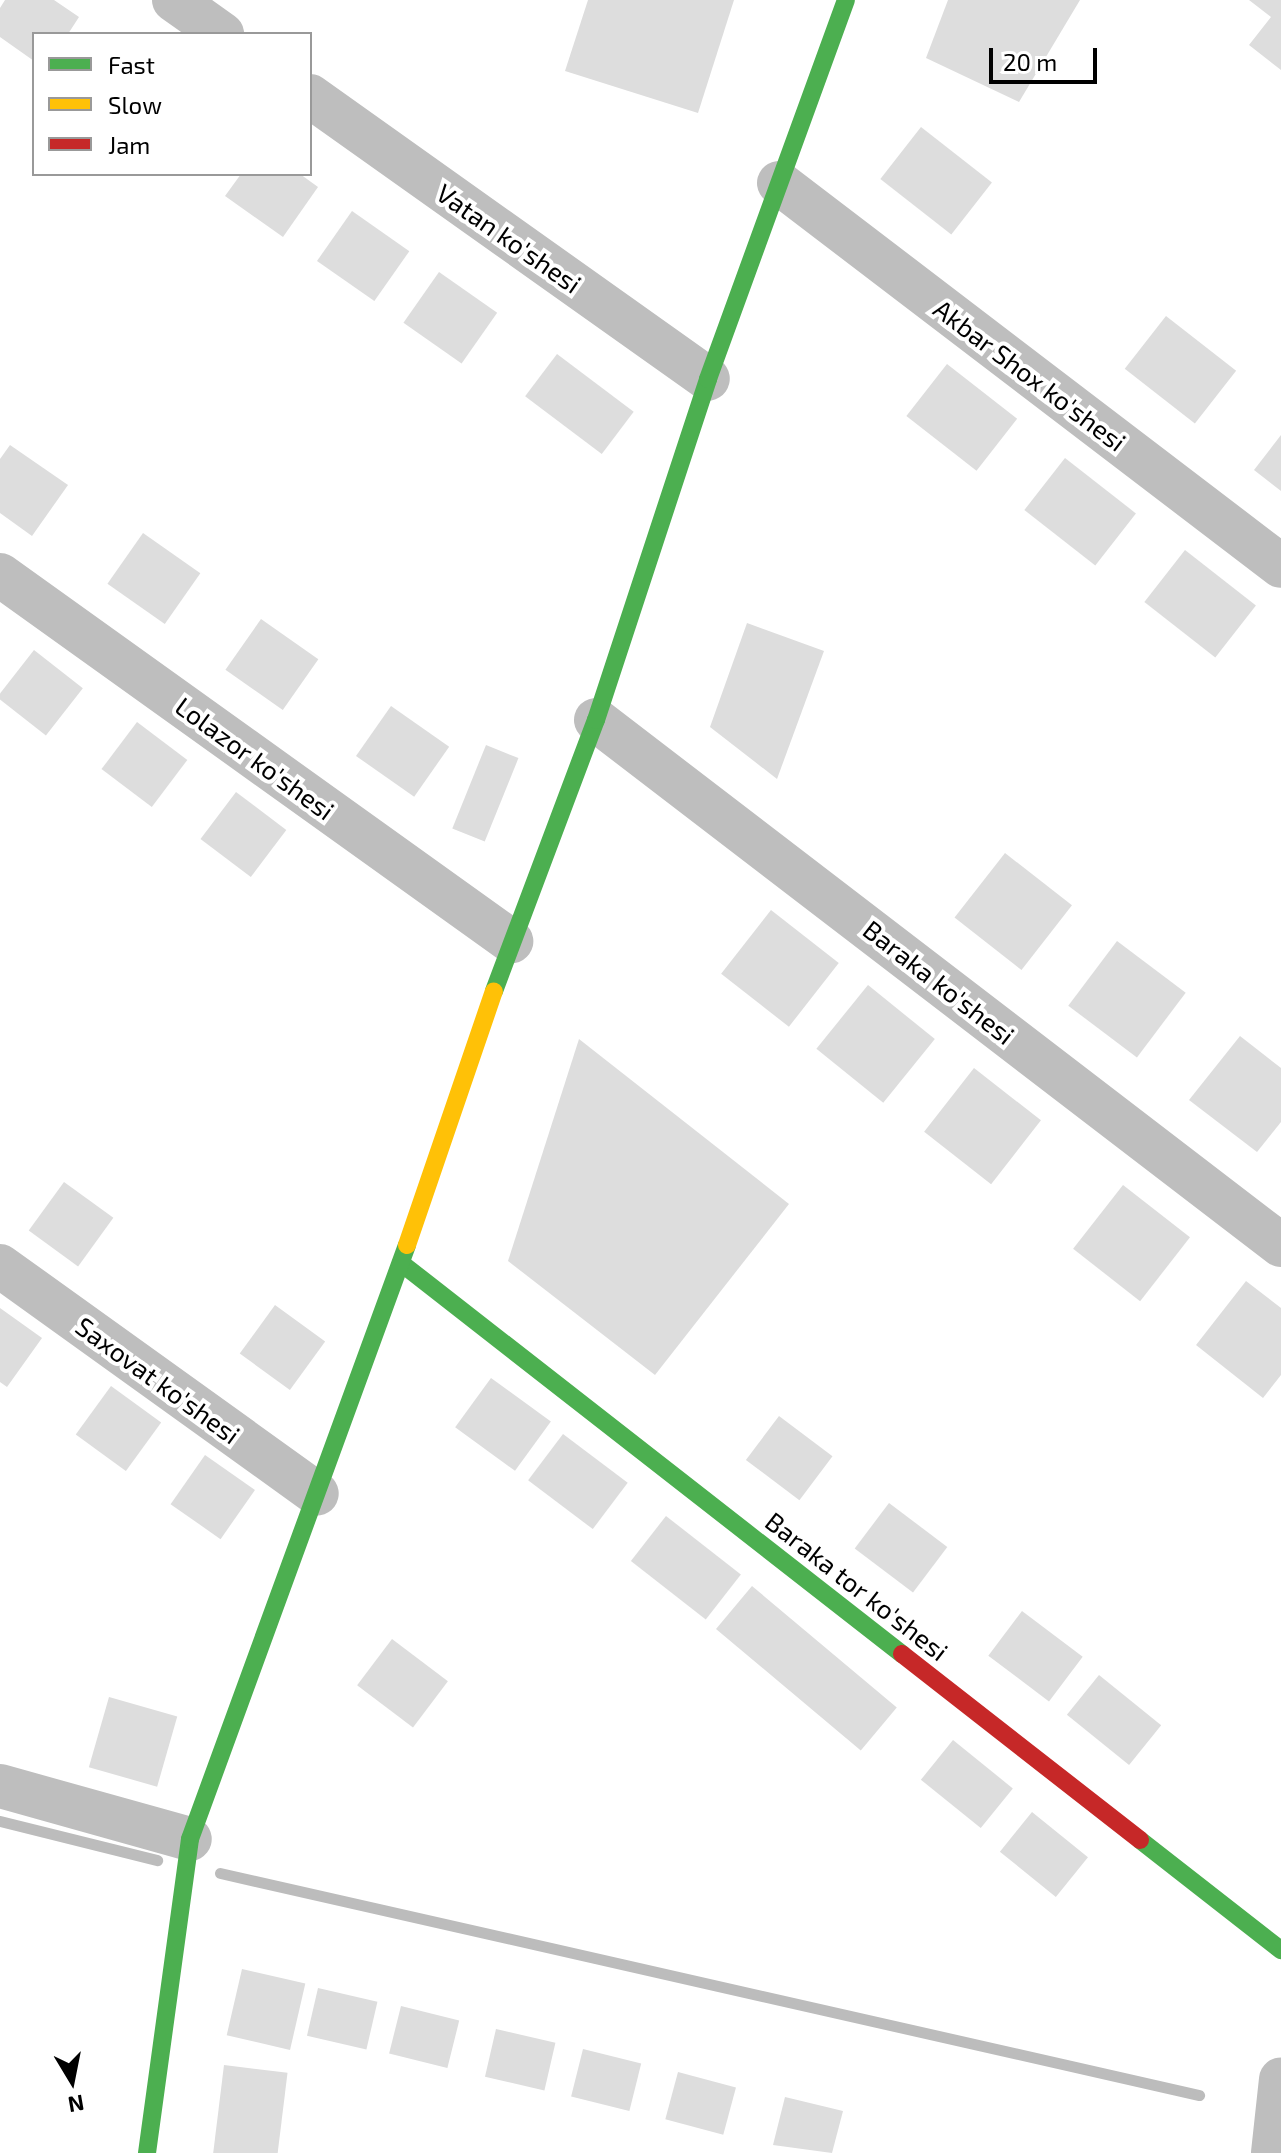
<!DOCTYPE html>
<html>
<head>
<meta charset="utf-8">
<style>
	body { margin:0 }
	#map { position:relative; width:1281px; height:2153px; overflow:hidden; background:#fff; font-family:"Exo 2",sans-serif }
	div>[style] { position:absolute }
	.stream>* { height:11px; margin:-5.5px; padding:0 5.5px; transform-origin:5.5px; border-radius:5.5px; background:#bcbcbc }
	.building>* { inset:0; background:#ddd; transform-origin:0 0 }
	.street>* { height:44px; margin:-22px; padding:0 22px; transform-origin:22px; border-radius:22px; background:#bebebe }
	.fast>* { height:18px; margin:-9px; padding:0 9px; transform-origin:9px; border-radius:9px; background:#4caf50 }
	.slow>* { height:18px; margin:-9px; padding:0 9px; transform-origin:9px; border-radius:9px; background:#ffc107 }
	.jam>* { height:18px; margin:-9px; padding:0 9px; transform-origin:9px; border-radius:9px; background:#c62828 }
	span { translate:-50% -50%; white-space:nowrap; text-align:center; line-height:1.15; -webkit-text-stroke:8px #fff; paint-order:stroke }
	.street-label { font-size:26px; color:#000 }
	.legend { position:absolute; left:32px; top:32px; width:280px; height:144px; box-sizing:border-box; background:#fff; border:2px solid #999; margin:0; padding:10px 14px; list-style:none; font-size:24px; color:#000 }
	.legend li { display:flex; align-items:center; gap:16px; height:40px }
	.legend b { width:40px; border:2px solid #999 }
	.north { position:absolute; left:32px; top:2041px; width:80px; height:80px; -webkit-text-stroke:6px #fff; paint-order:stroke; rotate:170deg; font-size:22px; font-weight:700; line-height:32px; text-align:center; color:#000 }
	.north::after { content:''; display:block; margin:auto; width:28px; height:36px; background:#000; clip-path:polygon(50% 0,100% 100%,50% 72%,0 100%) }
	.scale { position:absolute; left:989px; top:48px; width:108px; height:36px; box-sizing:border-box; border:4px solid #000; border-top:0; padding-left:10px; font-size:24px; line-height:28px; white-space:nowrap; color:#000; -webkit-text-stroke:6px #fff; paint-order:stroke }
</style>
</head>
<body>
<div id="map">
	<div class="stream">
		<div style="left:0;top:1821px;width:162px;rotate:14deg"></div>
		<div style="left:220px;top:1873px;width:1004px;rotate:12.78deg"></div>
	</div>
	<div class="building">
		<div style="clip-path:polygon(5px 0,54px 0,79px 17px,68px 34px,34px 34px,34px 61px,0 37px,0 8px)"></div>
		<div style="clip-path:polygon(588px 0,734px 0,698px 113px,565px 71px)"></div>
		<div style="clip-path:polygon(948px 0,1080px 0,1019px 102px,926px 58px)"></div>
		<div style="clip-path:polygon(1249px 0,1281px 0,1281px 70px,1249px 45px,1271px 17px)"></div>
		<div style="left:921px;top:127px;width:90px;height:66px;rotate:38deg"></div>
		<div style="clip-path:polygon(241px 174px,300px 174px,318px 187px,283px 237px,225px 196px)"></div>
		<div style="left:352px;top:211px;width:70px;height:61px;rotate:35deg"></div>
		<div style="left:439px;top:272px;width:71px;height:62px;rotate:35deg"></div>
		<div style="left:1166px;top:316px;width:89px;height:67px;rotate:38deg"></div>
		<div style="left:557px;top:354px;width:96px;height:53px;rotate:37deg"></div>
		<div style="left:947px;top:364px;width:89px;height:66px;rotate:38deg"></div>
		<div style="clip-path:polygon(1281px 435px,1281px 491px,1254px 470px)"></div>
		<div style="clip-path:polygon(10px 445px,68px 485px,32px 536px,0 513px,0 459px)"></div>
		<div style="left:1065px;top:458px;width:90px;height:66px;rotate:38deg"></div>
		<div style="left:143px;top:533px;width:70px;height:62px;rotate:35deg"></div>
		<div style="left:1185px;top:550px;width:90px;height:66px;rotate:38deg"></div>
		<div style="left:261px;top:619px;width:70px;height:62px;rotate:35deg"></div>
		<div style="clip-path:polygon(747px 623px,824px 651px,777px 779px,710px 727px)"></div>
		<div style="left:34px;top:650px;width:62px;height:60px;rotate:38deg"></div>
		<div style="left:391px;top:706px;width:71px;height:61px;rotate:35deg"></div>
		<div style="left:137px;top:722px;width:63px;height:59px;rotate:37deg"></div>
		<div style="left:486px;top:745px;width:35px;height:90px;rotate:22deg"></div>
		<div style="left:236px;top:792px;width:63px;height:59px;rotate:37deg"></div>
		<div style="left:1005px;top:853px;width:85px;height:82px;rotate:38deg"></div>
		<div style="left:771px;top:910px;width:86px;height:81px;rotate:38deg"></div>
		<div style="left:1117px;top:941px;width:86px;height:81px;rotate:37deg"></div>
		<div style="left:868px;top:985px;width:86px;height:82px;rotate:39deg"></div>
		<div style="clip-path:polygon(1240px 1036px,1281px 1068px,1281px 1122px,1257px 1152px,1189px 1100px)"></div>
		<div style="clip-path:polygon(579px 1039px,789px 1204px,655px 1375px,508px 1261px)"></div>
		<div style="left:974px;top:1068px;width:85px;height:81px;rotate:38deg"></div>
		<div style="left:64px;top:1182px;width:61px;height:60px;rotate:36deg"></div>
		<div style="left:1123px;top:1185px;width:85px;height:81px;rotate:38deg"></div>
		<div style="clip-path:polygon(1246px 1281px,1281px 1308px,1281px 1375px,1263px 1398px,1196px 1345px)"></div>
		<div style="left:275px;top:1305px;width:62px;height:60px;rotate:36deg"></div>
		<div style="clip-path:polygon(0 1308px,42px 1338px,7px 1387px,0 1382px)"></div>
		<div style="left:491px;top:1378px;width:74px;height:61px;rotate:36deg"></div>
		<div style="left:111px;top:1386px;width:62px;height:60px;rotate:36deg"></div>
		<div style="left:779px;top:1416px;width:67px;height:55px;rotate:37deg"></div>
		<div style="left:563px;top:1434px;width:81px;height:58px;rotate:37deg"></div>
		<div style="left:205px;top:1455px;width:61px;height:60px;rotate:35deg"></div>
		<div style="left:889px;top:1503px;width:73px;height:57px;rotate:37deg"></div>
		<div style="left:666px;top:1516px;width:95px;height:57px;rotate:38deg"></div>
		<div style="left:752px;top:1586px;width:189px;height:56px;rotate:40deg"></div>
		<div style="left:1022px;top:1611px;width:76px;height:56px;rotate:37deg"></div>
		<div style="left:392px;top:1639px;width:70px;height:58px;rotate:37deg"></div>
		<div style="left:1099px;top:1675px;width:80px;height:51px;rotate:39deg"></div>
		<div style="left:109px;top:1697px;width:71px;height:73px;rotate:16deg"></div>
		<div style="left:953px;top:1740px;width:77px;height:51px;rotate:39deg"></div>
		<div style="left:1032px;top:1812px;width:72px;height:51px;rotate:39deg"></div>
		<div style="left:242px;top:1969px;width:65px;height:68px;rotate:13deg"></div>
		<div style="left:318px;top:1988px;width:61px;height:49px;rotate:13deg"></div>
		<div style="left:401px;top:2006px;width:60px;height:49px;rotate:14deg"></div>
		<div style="left:496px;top:2029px;width:61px;height:49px;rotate:13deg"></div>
		<div style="left:583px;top:2049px;width:60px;height:49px;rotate:14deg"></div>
		<div style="left:224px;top:2065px;width:64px;height:89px;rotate:7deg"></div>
		<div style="left:678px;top:2072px;width:60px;height:49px;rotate:15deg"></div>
		<div style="clip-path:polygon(785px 2097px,843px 2111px,832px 2153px,773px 2145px)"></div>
	</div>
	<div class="street">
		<div style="left:174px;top:0;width:59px;rotate:35.3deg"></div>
		<div style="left:310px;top:96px;width:488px;rotate:35.4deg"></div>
		<div style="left:779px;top:183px;width:631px;rotate:37.34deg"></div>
		<div style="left:0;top:575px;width:629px;rotate:35.61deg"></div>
		<div style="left:596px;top:720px;width:863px;rotate:37.47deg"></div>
		<div style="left:0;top:1266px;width:390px;rotate:35.7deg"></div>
		<div style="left:0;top:1786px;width:197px;rotate:15.6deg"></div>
		<div style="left:1273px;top:2153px;width:74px;rotate:-83.8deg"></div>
	</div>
	<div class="fast">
		<div style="left:494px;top:991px;width:290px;rotate:-69.4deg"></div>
		<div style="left:596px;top:720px;width:359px;rotate:-71.8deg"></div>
		<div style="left:708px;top:379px;width:403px;rotate:-70deg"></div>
		<div style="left:401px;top:1263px;width:636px;rotate:37.97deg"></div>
		<div style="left:1140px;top:1840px;width:179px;rotate:38deg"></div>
		<div style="left:147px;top:2153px;width:317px;rotate:-82.2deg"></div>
		<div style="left:190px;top:1839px;width:632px;rotate:-69.93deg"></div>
	</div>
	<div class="slow">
		<div style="left:407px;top:1245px;width:268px;rotate:-71.1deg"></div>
	</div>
	<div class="jam">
		<div style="left:902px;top:1654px;width:302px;rotate:38deg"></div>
	</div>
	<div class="street-label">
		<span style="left:509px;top:238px;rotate:35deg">Vatan ko'shesi</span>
		<span style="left:1030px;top:375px;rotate:37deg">Akbar Shox ko'shesi</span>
		<span style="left:255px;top:758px;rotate:36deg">Lolazor ko'shesi</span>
		<span style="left:939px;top:982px;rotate:38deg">Baraka ko'shesi</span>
		<span style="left:158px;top:1380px;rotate:36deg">Saxovat ko'shesi</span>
		<span style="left:857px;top:1586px;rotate:38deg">Baraka tor ko'shesi</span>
	</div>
	<ul class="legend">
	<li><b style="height:10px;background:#4caf50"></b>Fast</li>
	<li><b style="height:10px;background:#ffc107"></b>Slow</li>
	<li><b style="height:10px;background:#c62828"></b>Jam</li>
	</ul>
	<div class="north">N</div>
	<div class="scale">20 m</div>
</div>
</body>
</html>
